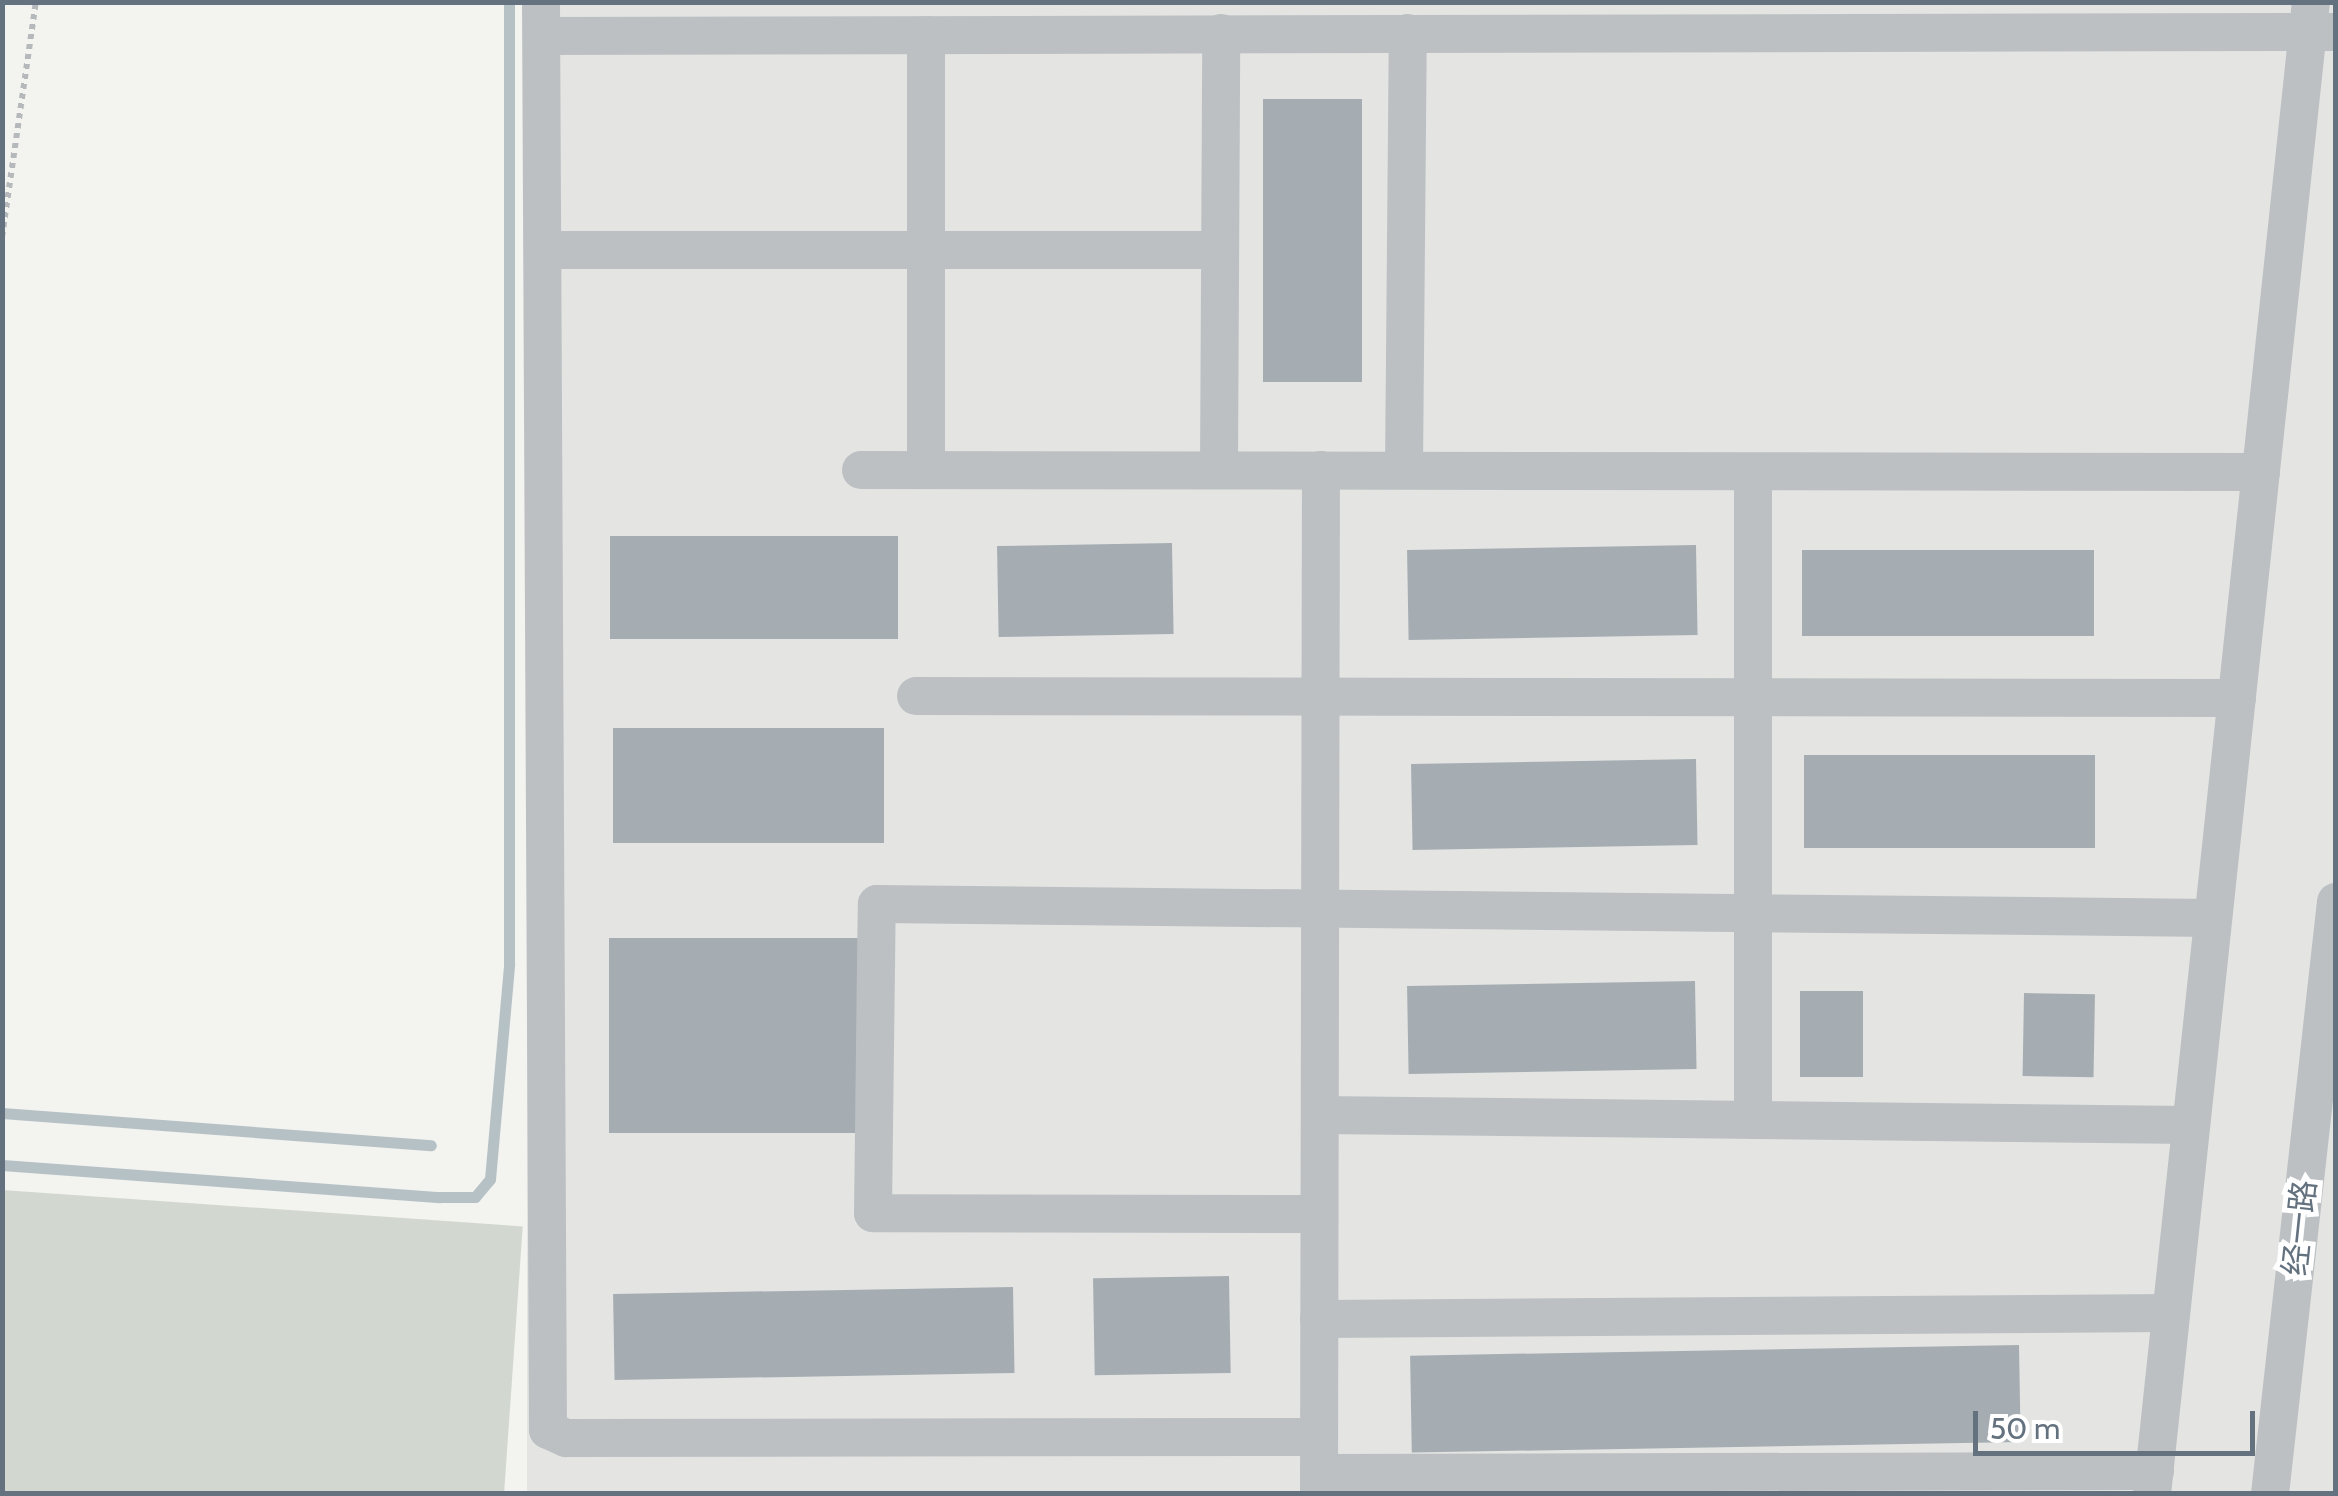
<!DOCTYPE html>
<html>
<head>
<meta charset="utf-8">
<style>
	body { margin:0 }
	#map { position:relative; width:2338px; height:1496px; overflow:hidden; background:#f3f3ef; font-family:Cabin,"Noto Sans SC",sans-serif }
	div>[style] { position:absolute }
	.built>* { inset:0; background:#e4e5e3; transform-origin:0 0 }
	.green>* { inset:0; background:#d2d8cf; transform-origin:0 0 }
	.stream>* { height:11px; margin:-5.5px; padding:0 5.5px; transform-origin:5.5px; border-radius:5.5px; background:#b6c1c6 }
	.building>* { inset:0; background:#a6adb2; transform-origin:0 0 }
	.path>* { height:6px; margin-top:-3px; transform-origin:0; background:repeating-linear-gradient(90deg,#b6b9bb 0 5px,transparent 0 10px) }
	.minor>* { height:38px; margin:-19px; padding:0 19px; transform-origin:19px; border-radius:19px; background:#bcc0c3 }
	span { translate:-50% -50%; white-space:nowrap; text-align:center; line-height:1.15; -webkit-text-stroke:10px #fff; paint-order:stroke }
	.street-label { font-size:32px; color:#64727f }
	.frame { position:absolute; inset:0; border:5px solid #64727f; pointer-events:none }
	.scale { position:absolute; left:1973px; top:1411px; width:282px; height:45px; box-sizing:border-box; border:5px solid #64727f; border-top:0; padding-left:12px; font-size:30px; line-height:35px; white-space:nowrap; color:#64727f; -webkit-text-stroke:8px #fff; paint-order:stroke }
</style>
</head>
<body>
<div id="map">
	<div class="built">
		<div style="left:527px;top:3px;width:1808px;height:1491px"></div>
	</div>
	<div class="green">
		<div style="left:2px;top:1190px;width:522px;height:303px;rotate:4deg"></div>
	</div>
	<div class="stream">
		<div style="left:2px;top:1113px;width:430px;rotate:4.3deg"></div>
		<div style="left:2px;top:1165px;width:439px;rotate:4.2deg"></div>
		<div style="left:440px;top:1197px;width:35px"></div>
		<div style="left:475px;top:1197px;width:23px;rotate:-50deg"></div>
		<div style="left:490px;top:1179px;width:216px;rotate:-84.9deg"></div>
		<div style="left:509px;top:964px;width:962px;rotate:-90deg"></div>
	</div>
	<div class="building">
		<div style="left:1362px;top:99px;width:283px;height:99px;rotate:90deg"></div>
		<div style="left:898px;top:536px;width:103px;height:288px;rotate:90deg"></div>
		<div style="left:1172px;top:543px;width:91px;height:175px;rotate:89deg"></div>
		<div style="left:1696px;top:545px;width:90px;height:289px;rotate:89deg"></div>
		<div style="left:2094px;top:550px;width:86px;height:292px;rotate:90deg"></div>
		<div style="left:884px;top:728px;width:115px;height:271px;rotate:90deg"></div>
		<div style="left:2095px;top:755px;width:93px;height:291px;rotate:90deg"></div>
		<div style="left:1696px;top:759px;width:86px;height:285px;rotate:89deg"></div>
		<div style="left:863px;top:938px;width:195px;height:254px;rotate:90deg"></div>
		<div style="left:1695px;top:981px;width:88px;height:288px;rotate:89deg"></div>
		<div style="left:1800px;top:991px;width:63px;height:86px"></div>
		<div style="left:2024px;top:993px;width:71px;height:83px;rotate:1deg"></div>
		<div style="left:1229px;top:1276px;width:97px;height:136px;rotate:89deg"></div>
		<div style="left:1013px;top:1287px;width:86px;height:400px;rotate:89deg"></div>
		<div style="left:2019px;top:1345px;width:97px;height:609px;rotate:89deg"></div>
	</div>
	<div class="path">
		<div style="left:2px;top:237px;width:237px;rotate:-81.8deg"></div>
	</div>
	<div class="minor">
		<div style="left:541px;top:2px;width:1428px;rotate:89.72deg"></div>
		<div style="left:548px;top:1430px;width:20px;rotate:24deg"></div>
		<div style="left:566px;top:1438px;width:753px;rotate:-0.08deg"></div>
		<div style="left:926px;top:35px;width:435px;rotate:90deg"></div>
		<div style="left:542px;top:36px;width:1794px;rotate:-0.13deg"></div>
		<div style="left:543px;top:250px;width:677px"></div>
		<div style="left:861px;top:470px;width:1400px;rotate:0.08deg"></div>
		<div style="left:1219px;top:470px;width:437px;rotate:-89.7deg"></div>
		<div style="left:1404px;top:470px;width:437px;rotate:-89.5deg"></div>
		<div style="left:916px;top:696px;width:1321px;rotate:0.09deg"></div>
		<div style="left:1320px;top:1115px;width:871px;rotate:0.66deg"></div>
		<div style="left:1753px;top:1120px;width:648px;rotate:-90deg"></div>
		<div style="left:1319px;top:1214px;width:446px;rotate:-179.9deg"></div>
		<div style="left:873px;top:1213px;width:309px;rotate:-89.3deg"></div>
		<div style="left:877px;top:904px;width:1336px;rotate:0.6deg"></div>
		<div style="left:1319px;top:1319px;width:852px;rotate:-0.4deg"></div>
		<div style="left:1319px;top:1473px;width:836px;rotate:-0.14deg"></div>
		<div style="left:1319px;top:1494px;width:1024px;rotate:-89.89deg"></div>
		<div style="left:2152px;top:1494px;width:1500px;rotate:-83.92deg"></div>
		<div style="left:2270px;top:1494px;width:596px;rotate:-83.64deg"></div>
	</div>
	<div class="street-label">
		<span style="left:2300px;top:1228px;rotate:-84deg">经一路</span>
	</div>
	<div class="frame"></div>
	<div class="scale">50 m</div>
</div>
</body>
</html>
